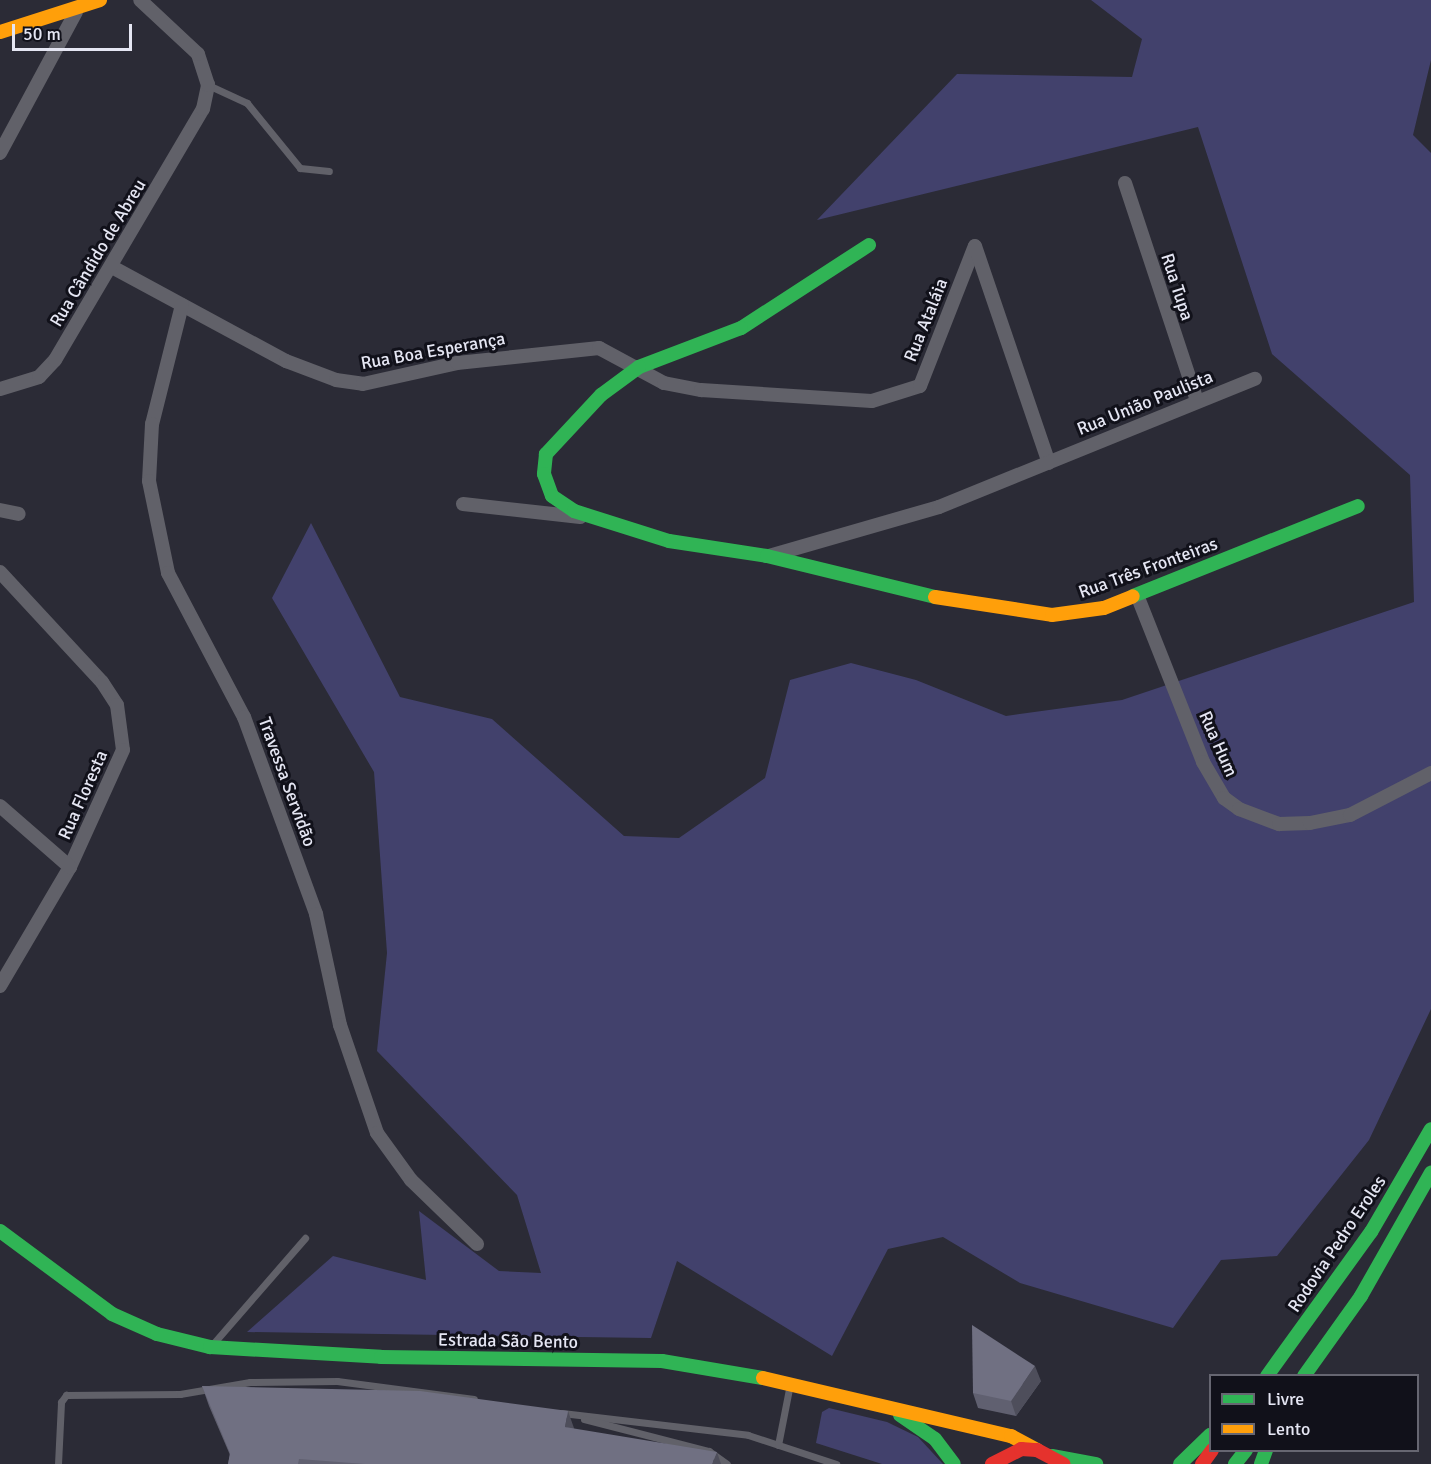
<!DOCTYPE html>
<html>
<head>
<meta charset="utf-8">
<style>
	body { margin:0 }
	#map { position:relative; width:1431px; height:1464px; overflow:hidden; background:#2b2b36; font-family:Signika,sans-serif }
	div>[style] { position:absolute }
	.green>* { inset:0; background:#42416c }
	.lane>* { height:7px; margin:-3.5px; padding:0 3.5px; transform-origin:3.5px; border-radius:3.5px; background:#616169 }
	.street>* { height:14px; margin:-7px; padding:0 7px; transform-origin:7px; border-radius:7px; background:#616169 }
	.fast>* { height:14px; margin:-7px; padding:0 7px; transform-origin:7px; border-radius:7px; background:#30b455 }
	.slow>* { height:14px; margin:-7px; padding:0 7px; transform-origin:7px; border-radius:7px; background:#ff9f0a }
	.jam>* { height:14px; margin:-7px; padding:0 7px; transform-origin:7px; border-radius:7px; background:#e5322d }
	.wall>* { inset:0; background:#606070 }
	.shaded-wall>* { inset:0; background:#4e4e5b }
	.building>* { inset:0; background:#707082 }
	span { translate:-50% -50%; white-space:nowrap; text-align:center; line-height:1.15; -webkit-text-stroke:6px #11111a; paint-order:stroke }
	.street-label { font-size:18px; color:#e5e6f3 }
	.legend { position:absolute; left:1209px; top:1374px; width:210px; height:78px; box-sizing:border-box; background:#11111a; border:2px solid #666671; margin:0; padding:8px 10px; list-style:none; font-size:18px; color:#e5e6f3 }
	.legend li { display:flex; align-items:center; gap:12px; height:30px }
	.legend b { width:30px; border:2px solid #666671 }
	.scale { position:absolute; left:12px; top:24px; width:120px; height:27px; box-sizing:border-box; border:3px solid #e5e6f3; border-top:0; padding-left:8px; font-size:18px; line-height:21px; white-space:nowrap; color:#e5e6f3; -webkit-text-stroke:4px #11111a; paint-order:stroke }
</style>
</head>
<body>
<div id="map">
	<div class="green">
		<div style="clip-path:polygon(1091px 0,1431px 0,1431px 60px,1413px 135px,1431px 153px,1431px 1009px,1369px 1140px,1277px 1256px,1221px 1260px,1173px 1328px,1020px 1283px,943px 1237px,888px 1249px,832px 1356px,677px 1261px,651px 1338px,247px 1332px,333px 1256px,426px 1280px,419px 1211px,499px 1271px,541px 1273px,517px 1195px,377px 1051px,387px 953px,374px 772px,272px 598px,311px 523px,400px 697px,492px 719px,624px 836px,679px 838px,765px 778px,790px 680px,851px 663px,916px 680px,1006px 716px,1122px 700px,1414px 602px,1410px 475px,1272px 354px,1198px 127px,817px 220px,957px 74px,1132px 77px,1142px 39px)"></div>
		<div style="clip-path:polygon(829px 1408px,887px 1422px,918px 1437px,943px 1464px,882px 1464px,816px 1443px,822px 1412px)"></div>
	</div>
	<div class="lane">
		<div style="left:208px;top:85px;width:43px;rotate:24.8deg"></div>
		<div style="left:247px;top:103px;width:84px;rotate:50.8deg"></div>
		<div style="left:300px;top:168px;width:29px;rotate:6deg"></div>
		<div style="left:212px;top:1345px;width:142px;rotate:-49deg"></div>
		<div style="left:562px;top:1413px;width:187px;rotate:6.7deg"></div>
		<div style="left:748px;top:1435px;width:93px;rotate:18.2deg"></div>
		<div style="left:584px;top:1419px;width:129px;rotate:14.4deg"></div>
		<div style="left:709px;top:1451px;width:22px;rotate:36deg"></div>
		<div style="left:778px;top:1445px;width:62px;rotate:-78.9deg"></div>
		<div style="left:58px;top:1464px;width:62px;rotate:-87.2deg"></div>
		<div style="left:61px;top:1402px;width:9px;rotate:-54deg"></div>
		<div style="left:66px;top:1395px;width:114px;rotate:-0.5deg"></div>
		<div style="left:180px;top:1394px;width:71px;rotate:-9.7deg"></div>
		<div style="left:250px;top:1382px;width:87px;rotate:-0.7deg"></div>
		<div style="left:337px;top:1381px;width:138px;rotate:7.5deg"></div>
	</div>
	<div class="street">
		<div style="left:0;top:153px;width:160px;rotate:-61.7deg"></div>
		<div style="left:1125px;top:183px;width:230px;rotate:71.7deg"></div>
		<div style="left:112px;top:267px;width:198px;rotate:28.4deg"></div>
		<div style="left:286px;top:361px;width:53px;rotate:20.8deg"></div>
		<div style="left:336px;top:380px;width:27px;rotate:8deg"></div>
		<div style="left:363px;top:384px;width:96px;rotate:-12.6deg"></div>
		<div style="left:457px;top:363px;width:143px;rotate:-6deg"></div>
		<div style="left:599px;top:348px;width:74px;rotate:28.3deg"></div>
		<div style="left:664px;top:383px;width:38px;rotate:11deg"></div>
		<div style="left:701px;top:390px;width:171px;rotate:3.7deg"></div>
		<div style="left:872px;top:401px;width:50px;rotate:-17.4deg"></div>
		<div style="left:920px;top:386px;width:150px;rotate:-68.6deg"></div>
		<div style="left:975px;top:246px;width:229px;rotate:71.2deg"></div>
		<div style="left:182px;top:305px;width:123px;rotate:104.1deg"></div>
		<div style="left:152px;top:424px;width:57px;rotate:93deg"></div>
		<div style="left:149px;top:481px;width:94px;rotate:78.3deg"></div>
		<div style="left:168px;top:573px;width:163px;rotate:62.2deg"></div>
		<div style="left:244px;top:717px;width:210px;rotate:69.9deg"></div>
		<div style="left:316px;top:914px;width:114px;rotate:77.8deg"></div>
		<div style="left:340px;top:1025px;width:114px;rotate:71.1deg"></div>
		<div style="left:377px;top:1133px;width:58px;rotate:54.1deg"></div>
		<div style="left:411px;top:1180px;width:92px;rotate:44.1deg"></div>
		<div style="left:0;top:389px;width:41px;rotate:-17.1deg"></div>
		<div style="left:39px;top:377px;width:23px;rotate:-47deg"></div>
		<div style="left:55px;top:360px;width:291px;rotate:-59.5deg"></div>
		<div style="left:203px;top:109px;width:25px;rotate:-78deg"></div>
		<div style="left:208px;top:85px;width:33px;rotate:-108deg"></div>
		<div style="left:198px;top:54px;width:79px;rotate:-137deg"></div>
		<div style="left:463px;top:504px;width:118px;rotate:6.3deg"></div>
		<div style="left:0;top:510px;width:19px;rotate:12deg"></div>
		<div style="left:769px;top:556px;width:177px;rotate:-16.1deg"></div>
		<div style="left:939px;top:507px;width:341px;rotate:-22.1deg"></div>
		<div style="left:0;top:572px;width:150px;rotate:47.2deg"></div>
		<div style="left:102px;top:682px;width:27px;rotate:57deg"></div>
		<div style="left:117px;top:705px;width:45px;rotate:82.4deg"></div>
		<div style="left:123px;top:750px;width:128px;rotate:114.4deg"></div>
		<div style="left:70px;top:867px;width:138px;rotate:120.5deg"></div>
		<div style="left:1137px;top:595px;width:180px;rotate:68.4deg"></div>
		<div style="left:1203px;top:762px;width:42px;rotate:59.7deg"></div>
		<div style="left:1224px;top:798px;width:19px;rotate:36deg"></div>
		<div style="left:1239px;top:809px;width:43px;rotate:20.6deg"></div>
		<div style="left:1279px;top:824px;width:31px;rotate:-2deg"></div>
		<div style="left:1310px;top:823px;width:41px;rotate:-11.3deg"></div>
		<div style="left:1350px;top:815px;width:91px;rotate:-27.4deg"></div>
		<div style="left:0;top:806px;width:93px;rotate:41.1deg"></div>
	</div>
	<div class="fast">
		<div style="left:869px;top:245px;width:153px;rotate:147deg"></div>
		<div style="left:741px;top:328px;width:109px;rotate:159.1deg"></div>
		<div style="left:639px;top:367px;width:47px;rotate:143.6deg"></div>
		<div style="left:601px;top:395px;width:81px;rotate:133deg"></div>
		<div style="left:546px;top:454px;width:20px;rotate:96deg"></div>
		<div style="left:544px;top:474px;width:23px;rotate:70deg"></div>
		<div style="left:552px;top:496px;width:27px;rotate:34deg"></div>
		<div style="left:574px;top:511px;width:100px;rotate:17.5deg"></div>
		<div style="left:669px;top:541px;width:99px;rotate:8.7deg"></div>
		<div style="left:767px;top:556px;width:173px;rotate:13.7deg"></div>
		<div style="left:1133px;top:596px;width:242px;rotate:-21.8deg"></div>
		<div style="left:0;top:1231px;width:139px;rotate:36.5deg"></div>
		<div style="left:112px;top:1314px;width:49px;rotate:24deg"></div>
		<div style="left:157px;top:1334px;width:55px;rotate:13.8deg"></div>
		<div style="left:210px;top:1347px;width:171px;rotate:3.3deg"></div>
		<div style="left:381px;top:1357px;width:281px;rotate:0.8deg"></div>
		<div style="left:662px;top:1361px;width:102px;rotate:9.6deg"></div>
		<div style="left:1267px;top:1376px;width:178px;rotate:-54.2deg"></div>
		<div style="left:1371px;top:1232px;width:119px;rotate:-59.8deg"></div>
		<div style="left:1304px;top:1376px;width:98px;rotate:-54.5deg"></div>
		<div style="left:1361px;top:1296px;width:142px;rotate:-60.4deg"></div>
		<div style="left:900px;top:1415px;width:42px;rotate:34.4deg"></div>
		<div style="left:935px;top:1439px;width:31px;rotate:53deg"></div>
		<div style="left:1052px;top:1456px;width:45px;rotate:10.3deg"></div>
		<div style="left:1180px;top:1464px;width:42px;rotate:-44deg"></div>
		<div style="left:1235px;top:1464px;width:18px;rotate:-52deg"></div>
		<div style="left:1261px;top:1464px;width:15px;rotate:-70deg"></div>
	</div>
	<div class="slow">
		<div style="left:0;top:32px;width:105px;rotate:-17.7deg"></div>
		<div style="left:935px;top:597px;width:118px;rotate:8.7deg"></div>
		<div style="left:1052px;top:615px;width:52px;rotate:-7.7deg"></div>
		<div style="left:1104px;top:608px;width:31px;rotate:-22deg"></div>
		<div style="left:763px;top:1378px;width:255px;rotate:13.2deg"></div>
		<div style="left:1011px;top:1436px;width:30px;rotate:28deg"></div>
	</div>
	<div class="jam">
		<div style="left:992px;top:1464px;width:33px;rotate:-27deg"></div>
		<div style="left:1021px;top:1449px;width:16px;rotate:4deg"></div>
		<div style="left:1037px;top:1450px;width:30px;rotate:28deg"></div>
		<div style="left:1202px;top:1464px;width:17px;rotate:-54deg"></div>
	</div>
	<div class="wall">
		<div style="clip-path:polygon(1041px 1381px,1016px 1416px,978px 1408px,973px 1393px)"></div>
		<div style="clip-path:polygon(202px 1386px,574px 1429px,721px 1464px,228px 1464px,230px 1455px,209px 1406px)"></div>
	</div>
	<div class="shaded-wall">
		<div style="clip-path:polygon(1035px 1366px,1041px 1381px,1016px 1416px,1011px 1401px)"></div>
		<div style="clip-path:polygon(568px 1411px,575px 1431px,565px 1427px)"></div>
		<div style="clip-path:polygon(717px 1452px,721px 1464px,712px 1464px)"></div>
	</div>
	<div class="building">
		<div style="clip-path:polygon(972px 1325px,1035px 1366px,1011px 1401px,973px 1393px)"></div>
		<div style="clip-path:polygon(202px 1386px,420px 1391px,568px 1411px,565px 1427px,717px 1452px,712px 1464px,365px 1464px,299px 1459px,298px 1464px,228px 1464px,230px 1453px)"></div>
	</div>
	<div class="street-label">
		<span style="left:98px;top:253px;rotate:-59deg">Rua Cândido de Abreu</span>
		<span style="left:1177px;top:287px;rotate:72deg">Rua Tupa</span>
		<span style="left:926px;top:320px;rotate:-68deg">Rua Ataláia</span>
		<span style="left:433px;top:351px;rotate:-10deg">Rua Boa Esperança</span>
		<span style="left:1145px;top:403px;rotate:-22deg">Rua União Paulista</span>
		<span style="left:1148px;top:568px;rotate:-20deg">Rua Três Fronteiras</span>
		<span style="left:1218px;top:744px;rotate:66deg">Rua Hum</span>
		<span style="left:287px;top:782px;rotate:70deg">Travessa Servidão</span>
		<span style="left:83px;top:795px;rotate:-66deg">Rua Floresta</span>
		<span style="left:1337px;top:1244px;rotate:-56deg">Rodovia Pedro Eroles</span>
		<span style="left:508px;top:1341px;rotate:1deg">Estrada São Bento</span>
	</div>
	<ul class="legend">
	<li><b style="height:8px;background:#30b455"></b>Livre</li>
	<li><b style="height:8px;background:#ff9f0a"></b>Lento</li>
	</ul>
	<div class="scale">50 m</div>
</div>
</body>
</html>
